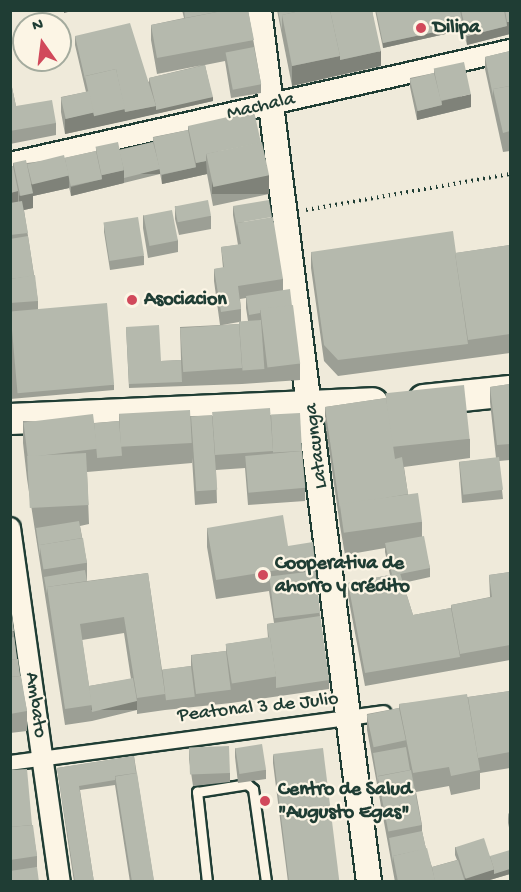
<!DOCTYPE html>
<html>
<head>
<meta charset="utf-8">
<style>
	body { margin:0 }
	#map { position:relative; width:521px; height:892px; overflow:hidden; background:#efeada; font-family:"Gochi Hand",sans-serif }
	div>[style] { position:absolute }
	.path>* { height:4px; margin-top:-2px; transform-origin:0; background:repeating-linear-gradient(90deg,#1f3d34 0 1.5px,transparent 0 6px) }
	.roads { filter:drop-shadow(2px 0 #1f3d34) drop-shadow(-2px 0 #1f3d34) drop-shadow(0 2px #1f3d34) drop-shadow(0 -2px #1f3d34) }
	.service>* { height:9px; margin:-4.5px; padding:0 4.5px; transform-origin:4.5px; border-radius:4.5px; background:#fcf5e5 }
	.pedestrian>* { height:14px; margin:-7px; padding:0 7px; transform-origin:7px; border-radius:7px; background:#fcf5e5 }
	.minor>* { height:20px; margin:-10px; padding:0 10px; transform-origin:10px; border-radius:10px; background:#fcf5e5 }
	.tertiary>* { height:24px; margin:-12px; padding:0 12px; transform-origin:12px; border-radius:12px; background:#fcf5e5 }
	.primary>* { height:30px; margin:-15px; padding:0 15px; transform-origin:15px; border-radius:15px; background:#fcf5e5 }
	.wall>* { inset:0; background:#9c9f95 }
	.shaded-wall>* { inset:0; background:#7f8279; transform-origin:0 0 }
	.building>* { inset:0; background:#b5b9ad; transform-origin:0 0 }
	.dots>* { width:16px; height:16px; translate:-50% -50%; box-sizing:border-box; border:3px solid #fcf5e5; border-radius:50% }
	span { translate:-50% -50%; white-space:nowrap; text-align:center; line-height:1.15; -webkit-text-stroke:4.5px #fcf5e5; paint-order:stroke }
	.poi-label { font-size:20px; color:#1f3d34; font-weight:700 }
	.left { translate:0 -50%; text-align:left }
	.street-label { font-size:20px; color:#1f3d34 }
	.frame { position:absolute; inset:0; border:12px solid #1f3d34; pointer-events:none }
	.north { position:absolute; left:12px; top:12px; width:60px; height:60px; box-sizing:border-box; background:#fcf5e5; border:2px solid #a4ab9e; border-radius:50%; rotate:346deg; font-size:16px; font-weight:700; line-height:24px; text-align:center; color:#1f3d34 }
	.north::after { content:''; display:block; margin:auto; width:21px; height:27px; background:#d1495b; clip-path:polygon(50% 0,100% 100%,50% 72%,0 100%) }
</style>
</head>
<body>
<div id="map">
	<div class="path">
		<div style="left:306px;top:210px;width:207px;rotate:-10deg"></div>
	</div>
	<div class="roads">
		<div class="service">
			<div style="left:207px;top:882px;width:91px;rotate:-96.3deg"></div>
			<div style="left:197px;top:792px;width:51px;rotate:-9.1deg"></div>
			<div style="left:247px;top:784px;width:8px;rotate:40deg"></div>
			<div style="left:253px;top:789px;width:94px;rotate:82deg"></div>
		</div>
		<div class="pedestrian">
			<div style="left:10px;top:763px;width:377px;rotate:-7.6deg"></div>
		</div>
		<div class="minor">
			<div style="left:10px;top:163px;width:513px;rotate:-12.73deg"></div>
			<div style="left:10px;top:528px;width:358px;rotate:82deg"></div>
		</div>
		<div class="tertiary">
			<div style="left:259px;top:10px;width:879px;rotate:82.81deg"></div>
		</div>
		<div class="primary">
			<div style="left:424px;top:400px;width:86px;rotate:-6deg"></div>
			<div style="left:10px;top:419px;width:363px;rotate:-2.5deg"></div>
		</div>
	</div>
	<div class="wall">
		<div style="clip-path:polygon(182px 10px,248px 10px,261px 84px,261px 93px,231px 98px,225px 61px,205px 65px,213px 101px,65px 134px,61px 112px,61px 97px,86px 92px,75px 45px,75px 36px,149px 82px,149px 78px,203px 65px,157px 74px,151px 40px,151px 25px,184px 18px)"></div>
		<div style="clip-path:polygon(277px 10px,372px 10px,381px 66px,292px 86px)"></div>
		<div style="clip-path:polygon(375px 10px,510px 10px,510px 34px,467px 45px,463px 30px,383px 48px)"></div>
		<div style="clip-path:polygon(510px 51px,510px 151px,503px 152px,485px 69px,485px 57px)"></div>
		<div style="clip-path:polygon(434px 69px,471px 107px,417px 120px,410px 87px,410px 78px,434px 73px)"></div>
		<div style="clip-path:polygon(10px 78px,16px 106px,56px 123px,56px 135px,10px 144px)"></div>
		<div style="clip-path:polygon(188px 126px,269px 194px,213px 206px,207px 174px,162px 184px,160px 173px,160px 174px,71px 196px,69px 187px,69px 188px,33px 196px,33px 208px,24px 210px,38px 301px,38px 309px,114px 385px,114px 390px,10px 399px,10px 166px,13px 166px,13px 163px,27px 163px,65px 158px,96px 151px,96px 147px,119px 150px,153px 142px,153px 137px,188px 130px)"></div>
		<div style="clip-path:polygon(175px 206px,211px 216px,211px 229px,179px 235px,175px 219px)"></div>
		<div style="clip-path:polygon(evenodd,233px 206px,283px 279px,283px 290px,300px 364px,300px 380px,242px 384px,129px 388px,126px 327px,161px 361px,181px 360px,180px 327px,220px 325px,214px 281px,214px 269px,223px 268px,221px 247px,238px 245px,233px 215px,233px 206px,246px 298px,246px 308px,248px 321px,241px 322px,241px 309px,240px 299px,246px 298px,233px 206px,239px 322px,239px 324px,222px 325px,239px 322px)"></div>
		<div style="clip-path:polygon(143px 215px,178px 240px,178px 252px,148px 258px,143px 228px)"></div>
		<div style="clip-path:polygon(104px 223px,144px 256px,144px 265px,110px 270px,104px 232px)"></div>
		<div style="clip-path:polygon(510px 245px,510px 353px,338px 376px,324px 361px,311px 268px,311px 252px,456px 253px)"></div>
		<div style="clip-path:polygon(510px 384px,510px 460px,499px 461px,503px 499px,462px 503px,459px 462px,496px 458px,490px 402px,490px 387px)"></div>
		<div style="clip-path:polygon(386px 394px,470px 439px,470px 458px,404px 467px,408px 494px,422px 522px,422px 536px,430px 568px,430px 577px,403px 583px,413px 615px,451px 608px,451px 605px,490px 597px,489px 575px,510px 572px,510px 660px,365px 686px,348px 596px,348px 583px,390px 575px,385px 552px,385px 548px,345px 555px,340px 526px,325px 422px,325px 407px,386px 398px)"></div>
		<div style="clip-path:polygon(evenodd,119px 414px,191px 416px,271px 415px,302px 451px,305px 488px,305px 501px,248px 505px,245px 468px,216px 470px,217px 503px,195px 505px,192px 458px,192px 463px,87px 472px,89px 524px,80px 526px,87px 563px,87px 581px,148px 573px,162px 670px,191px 666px,191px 655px,226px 651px,226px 644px,268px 638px,267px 624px,274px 623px,269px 591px,216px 599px,207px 547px,207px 528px,288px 546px,315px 564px,320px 616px,329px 680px,329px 689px,231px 703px,165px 710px,137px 714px,137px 710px,92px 721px,65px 725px,27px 479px,23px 443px,23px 421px,94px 423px,119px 421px,119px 414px,124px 633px,131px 679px,89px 686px,82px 640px,124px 633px)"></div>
		<div style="clip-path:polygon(10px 601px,17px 659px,27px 711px,27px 731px,10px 733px)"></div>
		<div style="clip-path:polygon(510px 691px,510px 768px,480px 773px,480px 789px,451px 795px,449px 786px,416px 792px,422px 825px,422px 831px,426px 849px,432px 867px,457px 860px,455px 855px,455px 847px,490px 856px,510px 874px,483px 882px,395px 882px,367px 730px,367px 714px,399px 708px,399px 704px,468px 697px)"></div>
		<div style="clip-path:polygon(235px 748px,266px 770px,266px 779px,238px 783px,235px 757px)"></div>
		<div style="clip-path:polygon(189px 750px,230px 773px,230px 782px,193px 786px,189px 759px)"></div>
		<div style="clip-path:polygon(273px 754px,340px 882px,288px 882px,273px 763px)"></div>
		<div style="clip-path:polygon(134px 756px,154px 882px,130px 882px,115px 785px,80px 790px,94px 882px,74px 882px,57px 768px)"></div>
		<div style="clip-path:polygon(10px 770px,32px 825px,37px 856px,37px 867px,10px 882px)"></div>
		<div style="clip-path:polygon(510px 813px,510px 832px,508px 823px,508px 814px)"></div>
	</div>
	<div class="shaded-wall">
		<div style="clip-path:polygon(64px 10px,76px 10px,64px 13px)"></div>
		<div style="clip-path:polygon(507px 22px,510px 22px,510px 34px,467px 45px,467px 36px,507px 26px)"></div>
		<div style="clip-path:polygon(463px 26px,463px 30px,383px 48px,383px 43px)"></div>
		<div style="clip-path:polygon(381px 51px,381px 66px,340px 75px,340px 60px)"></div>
		<div style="clip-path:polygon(340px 56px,340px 75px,292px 86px,292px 66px)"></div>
		<div style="clip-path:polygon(471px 94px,471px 107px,417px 120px,417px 111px,442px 105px,442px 101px)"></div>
		<div style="clip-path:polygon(213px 97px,213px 101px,125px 121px,125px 112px,156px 106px)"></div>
		<div style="clip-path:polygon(125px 109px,125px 121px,65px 134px,65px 119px,94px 112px)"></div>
		<div style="clip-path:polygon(206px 161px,207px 174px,162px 184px,162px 175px,196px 167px,196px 163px)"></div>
		<div style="left:160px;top:169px;width:5px;height:37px;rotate:90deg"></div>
		<div style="clip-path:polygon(124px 170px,124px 183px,71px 196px,71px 187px,102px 179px,102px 175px)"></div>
		<div style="clip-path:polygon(69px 175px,69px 188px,33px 196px,33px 208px,19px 211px,19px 196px,31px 184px)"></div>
		<div style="left:269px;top:175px;width:19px;height:57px;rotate:90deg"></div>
		<div style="clip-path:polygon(18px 191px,18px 204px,10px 205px,10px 193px)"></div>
		<div style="left:137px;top:701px;width:9px;height:46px;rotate:90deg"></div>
		<div style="clip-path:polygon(494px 869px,510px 869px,510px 874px,483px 882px,465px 882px,465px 878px)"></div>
	</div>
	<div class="building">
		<div style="clip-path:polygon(184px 10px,227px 10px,185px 18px)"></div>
		<div style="clip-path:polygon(227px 10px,248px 10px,254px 40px,157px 58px,151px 25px)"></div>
		<div style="clip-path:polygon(278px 10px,304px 10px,282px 15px,282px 30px)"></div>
		<div style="clip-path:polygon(304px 10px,330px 10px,340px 56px,292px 66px,282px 15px)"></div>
		<div style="clip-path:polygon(330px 10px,372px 10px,381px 51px,340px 60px,340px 56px)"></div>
		<div style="clip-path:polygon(376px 10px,460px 10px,463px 26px,383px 43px)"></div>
		<div style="clip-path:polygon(461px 10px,504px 10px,507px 26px,467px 36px)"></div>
		<div style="clip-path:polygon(505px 10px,510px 10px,510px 22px,507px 22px)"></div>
		<div style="clip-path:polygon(130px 23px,156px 106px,125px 112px,116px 69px,85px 76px,85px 79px,75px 36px)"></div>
		<div style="left:254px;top:47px;width:38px;height:29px;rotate:79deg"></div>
		<div style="clip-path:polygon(510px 51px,510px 86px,493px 89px,493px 96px,485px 57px)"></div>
		<div style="left:464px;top:62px;width:33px;height:31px;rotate:78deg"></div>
		<div style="clip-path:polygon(205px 65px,213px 97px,156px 110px,156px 106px,149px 78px)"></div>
		<div style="left:116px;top:69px;width:41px;height:32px;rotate:77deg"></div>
		<div style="left:434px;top:73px;width:33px;height:25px;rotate:76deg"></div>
		<div style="clip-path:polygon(10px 78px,16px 106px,52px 100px,56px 123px,10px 131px)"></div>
		<div style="clip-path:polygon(510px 86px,510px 131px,503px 133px,493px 89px)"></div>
		<div style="left:89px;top:91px;width:22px;height:29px;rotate:77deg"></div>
		<div style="clip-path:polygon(254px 111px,261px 143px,206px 154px,206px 161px,196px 163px,188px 126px)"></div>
		<div style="left:188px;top:130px;width:38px;height:36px;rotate:78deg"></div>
		<div style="left:118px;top:142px;width:29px;height:23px;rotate:78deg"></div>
		<div style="clip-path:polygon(153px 142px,160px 169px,124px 178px,124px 170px,119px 150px)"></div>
		<div style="left:262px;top:142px;width:34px;height:57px;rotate:78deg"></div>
		<div style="left:96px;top:151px;width:29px;height:32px;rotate:78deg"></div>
		<div style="left:64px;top:155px;width:21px;height:38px;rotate:76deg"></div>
		<div style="left:26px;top:160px;width:34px;height:13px;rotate:78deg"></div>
		<div style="clip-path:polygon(10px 166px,13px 166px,18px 191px,10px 193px)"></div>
		<div style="left:208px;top:200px;width:16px;height:34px;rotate:79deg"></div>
		<div style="clip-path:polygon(269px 200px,272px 217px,237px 223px,237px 227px,233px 206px)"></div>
		<div style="clip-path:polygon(22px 201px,28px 233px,10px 235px,10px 203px)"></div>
		<div style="left:172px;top:210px;width:31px;height:29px;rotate:79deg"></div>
		<div style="left:138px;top:217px;width:39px;height:35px;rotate:81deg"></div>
		<div style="clip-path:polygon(273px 217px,283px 279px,238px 286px,241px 309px,221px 312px,214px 269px,224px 267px,221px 247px,241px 244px,237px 223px)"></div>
		<div style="clip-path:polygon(453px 231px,456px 253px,455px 253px,468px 344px,338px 360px,324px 345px,311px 252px)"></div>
		<div style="clip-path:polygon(28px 236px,34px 276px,10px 279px,10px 239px)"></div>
		<div style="clip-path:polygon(510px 245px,510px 334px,468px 340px,455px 253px)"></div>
		<div style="clip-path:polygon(35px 275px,38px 301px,10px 303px,10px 279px)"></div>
		<div style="clip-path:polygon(290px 289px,292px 306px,260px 310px,260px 313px,249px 315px,246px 296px)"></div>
		<div style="left:107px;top:303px;width:82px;height:97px;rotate:85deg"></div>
		<div style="left:293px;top:305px;width:59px;height:33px;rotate:83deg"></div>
		<div style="left:261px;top:320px;width:49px;height:22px;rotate:86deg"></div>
		<div style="left:239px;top:324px;width:44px;height:59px;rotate:86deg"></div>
		<div style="clip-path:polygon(159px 325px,161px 361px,181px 360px,182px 382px,129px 384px,126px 327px)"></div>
		<div style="clip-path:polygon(510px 384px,510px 444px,497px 445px,490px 387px)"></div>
		<div style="left:464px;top:385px;width:54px;height:79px;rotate:84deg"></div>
		<div style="clip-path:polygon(386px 398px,395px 459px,402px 457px,408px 494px,340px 506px,340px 510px,325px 407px)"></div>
		<div style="left:270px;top:408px;width:43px;height:58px;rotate:86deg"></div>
		<div style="left:190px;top:410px;width:33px;height:71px;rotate:87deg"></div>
		<div style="left:300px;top:413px;width:38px;height:29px;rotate:87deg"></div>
		<div style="left:93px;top:414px;width:35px;height:70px;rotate:83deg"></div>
		<div style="left:212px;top:415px;width:75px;height:21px;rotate:86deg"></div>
		<div style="left:119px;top:421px;width:35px;height:25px;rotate:85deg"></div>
		<div style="left:302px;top:451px;width:37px;height:57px;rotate:85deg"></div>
		<div style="left:86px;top:453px;width:52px;height:59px;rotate:87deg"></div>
		<div style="left:499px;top:457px;width:33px;height:40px;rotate:83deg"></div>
		<div style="left:418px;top:493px;width:29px;height:79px;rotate:82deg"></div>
		<div style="clip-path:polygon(283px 515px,288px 546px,313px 542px,315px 564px,216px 580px,207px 528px)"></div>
		<div style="clip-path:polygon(79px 521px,82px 538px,40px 545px,40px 556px,36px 528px)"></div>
		<div style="clip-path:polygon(424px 536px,430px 568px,400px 574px,400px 573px,392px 575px,385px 543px)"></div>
		<div style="left:83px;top:538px;width:25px;height:44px;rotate:81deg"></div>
		<div style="clip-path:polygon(85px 570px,87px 581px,47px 587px,47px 594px,44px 577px)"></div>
		<div style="left:315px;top:571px;width:42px;height:46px;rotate:83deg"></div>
		<div style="clip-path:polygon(510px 572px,510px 645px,460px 654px,451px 605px,492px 597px,489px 575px)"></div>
		<div style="clip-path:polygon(148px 573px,165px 694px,137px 698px,124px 617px,80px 624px,92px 705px,65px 709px,47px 587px)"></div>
		<div style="clip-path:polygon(400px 573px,413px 615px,451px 608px,460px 657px,365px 673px,348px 583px)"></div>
		<div style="clip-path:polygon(10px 601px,14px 631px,10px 631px)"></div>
		<div style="clip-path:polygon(320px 616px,329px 680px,276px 688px,276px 677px,270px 637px,269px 638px,267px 624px)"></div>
		<div style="clip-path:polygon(14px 637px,17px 659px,10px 660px,10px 638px)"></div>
		<div style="left:270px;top:637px;width:40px;height:45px;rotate:81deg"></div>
		<div style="left:226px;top:651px;width:39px;height:35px;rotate:83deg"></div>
		<div style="clip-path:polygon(18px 659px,20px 676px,10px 677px,10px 660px)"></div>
		<div style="left:191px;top:666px;width:31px;height:29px;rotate:83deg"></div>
		<div style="clip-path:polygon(21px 676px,27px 711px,10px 714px,10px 677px)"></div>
		<div style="clip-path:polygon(133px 678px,137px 701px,92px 712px,89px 686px)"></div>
		<div style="clip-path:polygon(510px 691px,510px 752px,478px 758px,468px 697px)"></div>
		<div style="clip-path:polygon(467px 694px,480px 770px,451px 776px,449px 767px,413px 773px,399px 704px)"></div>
		<div style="left:399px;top:708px;width:33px;height:33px;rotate:78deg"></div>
		<div style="left:262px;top:744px;width:26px;height:27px;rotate:81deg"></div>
		<div style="left:229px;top:746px;width:27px;height:40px;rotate:88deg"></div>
		<div style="clip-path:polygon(406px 747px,410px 770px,378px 776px,378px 783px,373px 753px)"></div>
		<div style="left:323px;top:748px;width:135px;height:50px;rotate:83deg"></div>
		<div style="clip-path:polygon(134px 756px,136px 773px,115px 776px,115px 780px,79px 786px,94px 882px,75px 882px,57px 768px)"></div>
		<div style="clip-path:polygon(27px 769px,32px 825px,10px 827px,10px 770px)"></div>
		<div style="left:411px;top:770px;width:56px;height:34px;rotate:79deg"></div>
		<div style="left:137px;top:773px;width:110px;height:22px;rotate:81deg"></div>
		<div style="clip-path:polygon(510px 813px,510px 823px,508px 814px)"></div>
		<div style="clip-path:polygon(33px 825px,37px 856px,10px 860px,10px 827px)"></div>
		<div style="clip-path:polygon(422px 831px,426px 849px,393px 856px,393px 862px,389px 838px)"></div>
		<div style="left:484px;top:838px;width:33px;height:30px;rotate:72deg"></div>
		<div style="clip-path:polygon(427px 848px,435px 880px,398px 882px,393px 856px)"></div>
		<div style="clip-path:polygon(510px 850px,510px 869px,494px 874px,494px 869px,490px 856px)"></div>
		<div style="clip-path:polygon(458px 860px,465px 882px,435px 882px,432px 867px)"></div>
		<div style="clip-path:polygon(37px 867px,39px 882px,10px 882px,10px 871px)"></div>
	</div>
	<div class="dots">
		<div style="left:421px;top:28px;background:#d1495b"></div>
		<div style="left:132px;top:300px;background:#d1495b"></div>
		<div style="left:263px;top:575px;background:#d1495b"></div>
		<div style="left:265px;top:801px;background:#d1495b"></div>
	</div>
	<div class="poi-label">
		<span class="left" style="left:433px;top:28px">Dilipa</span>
		<span class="left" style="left:144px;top:300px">Asociacion</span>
		<span class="left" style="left:275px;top:576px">Cooperativa de<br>ahorro y crédito</span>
		<span class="left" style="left:278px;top:802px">Centro de Salud<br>"Augusto Egas"</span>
	</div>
	<div class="street-label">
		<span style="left:261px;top:107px;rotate:-13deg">Machala</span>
		<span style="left:317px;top:446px;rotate:-97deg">Latacunga</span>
		<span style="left:35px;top:705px;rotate:82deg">Ambato</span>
		<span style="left:258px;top:708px;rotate:-6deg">Peatonal 3 de Julio</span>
	</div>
	<div class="frame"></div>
	<div class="north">N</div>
</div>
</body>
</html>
